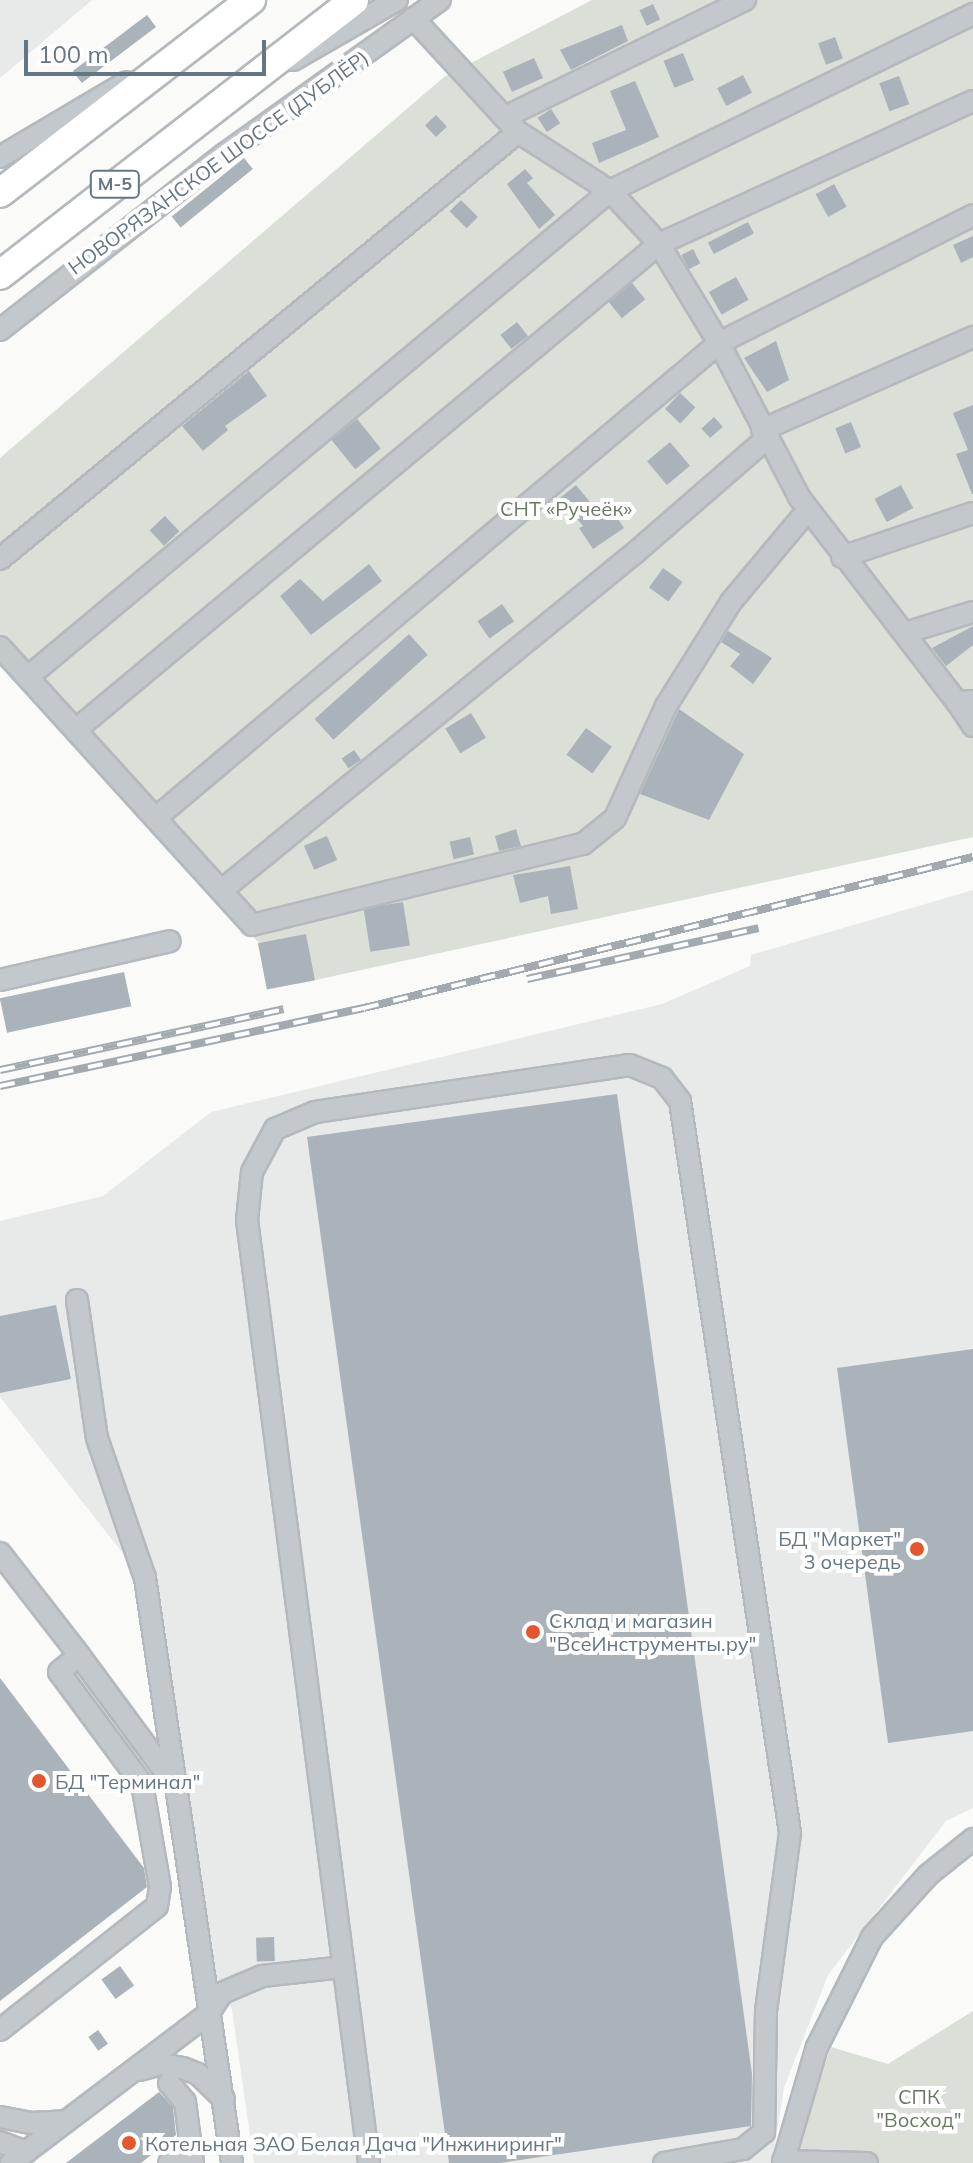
<!DOCTYPE html>
<html>
<head>
<meta charset="utf-8">
<style>
	body { margin:0 }
	#map { position:relative; width:973px; height:2163px; overflow:hidden; background:#fafaf8; font-family:Mulish,sans-serif }
	div>[style] { position:absolute }
	.built>* { inset:0; background:#e8e9e9 }
	.green>* { inset:0; background:#dadfd7 }
	.building>* { inset:0; background:#aab3b9; transform-origin:0 0 }
	.roads { filter:drop-shadow(2px 0 #b4b9bd) drop-shadow(-2px 0 #b4b9bd) drop-shadow(0 2px #b4b9bd) drop-shadow(0 -2px #b4b9bd) }
	.minor>* { height:20px; margin:-10px; padding:0 10px; transform-origin:10px; border-radius:10px; background:#c3c8cc }
	.highway>* { height:28px; margin:-14px; padding:0 14px; transform-origin:14px; border-radius:14px; background:#fff }
	.rail>* { height:8px; margin-top:-4px; transform-origin:0; background:repeating-linear-gradient(90deg,#fff 0 15px,#a2aab0 0 30px); box-sizing:border-box; border-block:2px solid #a2aab0 }
	.dots>* { width:22px; height:22px; translate:-50% -50%; box-sizing:border-box; border:4px solid #fff; border-radius:50% }
	span { translate:-50% -50%; white-space:nowrap; text-align:center; line-height:1.15; -webkit-text-stroke:8px #fff; paint-order:stroke }
	.shield-label span { padding:2px 6px; background:#fff; border:2px solid; border-radius:6px; -webkit-text-stroke-width:0 }
	.shield-label { font-size:18px; color:#657683; font-weight:700 }
	.street-label { font-size:20px; color:#657683 }
	.park-label { font-size:20px; color:#687a64 }
	.poi-label { font-size:20px; color:#657683 }
	.right { translate:-100% -50%; text-align:right }
	.left { translate:0 -50%; text-align:left }
	.scale { position:absolute; left:24px; top:40px; width:242px; height:36px; box-sizing:border-box; border:4px solid #657683; border-top:0; padding-left:10px; font-size:24px; line-height:28px; white-space:nowrap; color:#657683; -webkit-text-stroke:6px #fff; paint-order:stroke }
</style>
</head>
<body>
<div id="map">
	<div class="built">
		<div style="clip-path:polygon(0 0,92px 0,0 78px)"></div>
		<div style="clip-path:polygon(973px 890px,973px 1808px,946px 1821px,828px 1975px,784px 2088px,772px 2163px,254px 2163px,232px 2010px,213px 1970px,161px 1602px,0 1397px,0 1221px,103px 1196px,211px 1112px,662px 1004px,750px 966px,751px 955px)"></div>
	</div>
	<div class="green">
		<div style="clip-path:polygon(592px 0,973px 0,973px 837px,297px 984px,0 663px,0 458px,444px 77px)"></div>
		<div style="clip-path:polygon(973px 2011px,973px 2163px,796px 2163px,796px 2147px,831px 2047px,888px 2064px)"></div>
	</div>
	<div class="building">
		<div style="left:653px;top:4px;width:17px;height:15px;rotate:65deg"></div>
		<div style="left:147px;top:15px;width:15px;height:93px;rotate:53deg"></div>
		<div style="clip-path:polygon(622px 25px,628px 41px,571px 70px,560px 50px)"></div>
		<div style="left:835px;top:37px;width:23px;height:18px;rotate:70deg"></div>
		<div style="left:683px;top:53px;width:29px;height:21px;rotate:68deg"></div>
		<div style="left:534px;top:58px;width:22px;height:34px;rotate:66deg"></div>
		<div style="left:743px;top:75px;width:20px;height:29px;rotate:63deg"></div>
		<div style="left:899px;top:76px;width:30px;height:21px;rotate:70deg"></div>
		<div style="clip-path:polygon(635px 81px,659px 137px,599px 163px,592px 143px,626px 130px,610px 91px)"></div>
		<div style="left:551px;top:109px;width:17px;height:16px;rotate:57deg"></div>
		<div style="left:436px;top:115px;width:16px;height:15px;rotate:47deg"></div>
		<div style="left:244px;top:158px;width:14px;height:93px;rotate:51deg"></div>
		<div style="clip-path:polygon(525px 169px,533px 178px,527px 183px,555px 215px,539px 229px,507px 184px)"></div>
		<div style="left:834px;top:184px;width:26px;height:21px;rotate:61deg"></div>
		<div style="left:461px;top:200px;width:24px;height:16px;rotate:45deg"></div>
		<div style="left:748px;top:222px;width:13px;height:45px;rotate:63deg"></div>
		<div style="clip-path:polygon(973px 236px,973px 257px,961px 263px,953px 245px)"></div>
		<div style="left:693px;top:249px;width:16px;height:13px;rotate:63deg"></div>
		<div style="left:736px;top:277px;width:26px;height:31px;rotate:61deg"></div>
		<div style="left:632px;top:283px;width:21px;height:30px;rotate:51deg"></div>
		<div style="left:517px;top:322px;width:18px;height:21px;rotate:52deg"></div>
		<div style="clip-path:polygon(776px 341px,789px 380px,767px 392px,744px 358px)"></div>
		<div style="clip-path:polygon(249px 371px,267px 396px,225px 426px,228px 430px,203px 451px,182px 426px)"></div>
		<div style="left:680px;top:393px;width:21px;height:22px;rotate:43deg"></div>
		<div style="clip-path:polygon(973px 405px,973px 494px,972px 494px,956px 454px,968px 450px,953px 413px)"></div>
		<div style="left:714px;top:417px;width:13px;height:17px;rotate:48deg"></div>
		<div style="left:357px;top:419px;width:38px;height:33px;rotate:51deg"></div>
		<div style="left:851px;top:422px;width:27px;height:17px;rotate:68deg"></div>
		<div style="left:670px;top:442px;width:31px;height:30px;rotate:50deg"></div>
		<div style="clip-path:polygon(576px 485px,600px 514px,610px 507px,624px 528px,593px 549px,579px 528px,583px 526px,560px 498px)"></div>
		<div style="left:901px;top:485px;width:26px;height:30px;rotate:62deg"></div>
		<div style="left:165px;top:516px;width:21px;height:21px;rotate:47deg"></div>
		<div style="clip-path:polygon(369px 564px,382px 581px,311px 635px,280px 596px,300px 579px,323px 601px)"></div>
		<div style="left:663px;top:568px;width:24px;height:24px;rotate:36deg"></div>
		<div style="left:502px;top:604px;width:21px;height:30px;rotate:55deg"></div>
		<div style="clip-path:polygon(973px 626px,973px 645px,946px 666px,932px 648px)"></div>
		<div style="clip-path:polygon(728px 631px,772px 658px,753px 684px,730px 666px,740px 654px,721px 642px)"></div>
		<div style="left:409px;top:634px;width:28px;height:127px;rotate:48deg"></div>
		<div style="clip-path:polygon(679px 709px,744px 754px,709px 820px,640px 794px)"></div>
		<div style="left:471px;top:713px;width:29px;height:30px;rotate:59deg"></div>
		<div style="left:586px;top:728px;width:32px;height:33px;rotate:36deg"></div>
		<div style="left:354px;top:750px;width:12px;height:15px;rotate:55deg"></div>
		<div style="clip-path:polygon(516px 829px,521px 846px,499px 851px,495px 836px)"></div>
		<div style="left:327px;top:836px;width:26px;height:25px;rotate:67deg"></div>
		<div style="left:470px;top:837px;width:18px;height:21px;rotate:77deg"></div>
		<div style="clip-path:polygon(570px 866px,578px 909px,551px 914px,548px 896px,520px 903px,513px 875px)"></div>
		<div style="left:403px;top:902px;width:44px;height:40px;rotate:81deg"></div>
		<div style="left:306px;top:934px;width:47px;height:49px;rotate:79deg"></div>
		<div style="left:124px;top:972px;width:35px;height:127px;rotate:78deg"></div>
		<div style="clip-path:polygon(617px 1094px,752px 2074px,751px 2126px,500px 2163px,449px 2163px,307px 1137px)"></div>
		<div style="clip-path:polygon(56px 1305px,71px 1379px,0 1393px,0 1316px)"></div>
		<div style="clip-path:polygon(973px 1349px,973px 1731px,888px 1743px,837px 1368px)"></div>
		<div style="clip-path:polygon(0 1678px,144px 1868px,147px 1887px,0 2001px)"></div>
		<div style="left:274px;top:1937px;width:24px;height:18px;rotate:88deg"></div>
		<div style="left:120px;top:1966px;width:24px;height:23px;rotate:54deg"></div>
		<div style="left:98px;top:2030px;width:17px;height:12px;rotate:54deg"></div>
		<div style="clip-path:polygon(159px 2092px,173px 2107px,176px 2135px,141px 2163px,66px 2163px)"></div>
	</div>
	<div class="roads">
		<div class="minor">
			<div style="left:413px;top:18px;width:155px;rotate:47.4deg"></div>
			<div style="left:518px;top:132px;width:109px;rotate:32.7deg"></div>
			<div style="left:610px;top:191px;width:72px;rotate:47.2deg"></div>
			<div style="left:659px;top:244px;width:116px;rotate:58.8deg"></div>
			<div style="left:719px;top:343px;width:174px;rotate:62.5deg"></div>
			<div style="left:799px;top:497px;width:259px;rotate:52.4deg"></div>
			<div style="left:957px;top:702px;width:16px;rotate:-4deg"></div>
			<div style="left:293px;top:60px;width:120px;rotate:-30deg"></div>
			<div style="left:505px;top:117px;width:267px;rotate:-26deg"></div>
			<div style="left:0;top:157px;width:147px;rotate:-30.6deg"></div>
			<div style="left:0;top:330px;width:287px;rotate:-38.1deg"></div>
			<div style="left:226px;top:153px;width:263px;rotate:-35.6deg"></div>
			<div style="left:762px;top:430px;width:231px;rotate:-23.8deg"></div>
			<div style="left:842px;top:557px;width:138px;rotate:-18.6deg"></div>
			<div style="left:0;top:559px;width:671px;rotate:-39.5deg"></div>
			<div style="left:905px;top:633px;width:71px;rotate:-17.2deg"></div>
			<div style="left:0;top:647px;width:375px;rotate:47.8deg"></div>
			<div style="left:252px;top:925px;width:341px;rotate:-13.8deg"></div>
			<div style="left:583px;top:844px;width:41px;rotate:-39.1deg"></div>
			<div style="left:615px;top:818px;width:123px;rotate:-65.5deg"></div>
			<div style="left:666px;top:706px;width:123px;rotate:-58deg"></div>
			<div style="left:731px;top:602px;width:120px;rotate:-50.1deg"></div>
			<div style="left:28px;top:677px;width:758px;rotate:-39.86deg"></div>
			<div style="left:610px;top:191px;width:404px;rotate:-26deg"></div>
			<div style="left:957px;top:702px;width:29px;rotate:56deg"></div>
			<div style="left:78px;top:728px;width:756px;rotate:-39.8deg"></div>
			<div style="left:659px;top:244px;width:345px;rotate:-24.5deg"></div>
			<div style="left:157px;top:817px;width:735px;rotate:-40.14deg"></div>
			<div style="left:719px;top:343px;width:284px;rotate:-26.7deg"></div>
			<div style="left:222px;top:890px;width:534px;rotate:-39.23deg"></div>
			<div style="left:636px;top:552px;width:172px;rotate:-41deg"></div>
			<div style="left:0;top:980px;width:174px;rotate:-12.9deg"></div>
			<div style="left:77px;top:1300px;width:139px;rotate:81.8deg"></div>
			<div style="left:97px;top:1438px;width:148px;rotate:71.1deg"></div>
			<div style="left:145px;top:1578px;width:591px;rotate:81.54deg"></div>
			<div style="left:0;top:1553px;width:129px;rotate:52.2deg"></div>
			<div style="left:0;top:2030px;width:200px;rotate:-38.3deg"></div>
			<div style="left:157px;top:1906px;width:19px;rotate:-81deg"></div>
			<div style="left:160px;top:1887px;width:105px;rotate:-99.9deg"></div>
			<div style="left:142px;top:1784px;width:139px;rotate:-126.5deg"></div>
			<div style="left:59px;top:1672px;width:26px;rotate:-40deg"></div>
			<div style="left:79px;top:1655px;width:157px;rotate:53.6deg"></div>
			<div style="left:139px;top:2070px;width:24px;rotate:-15deg"></div>
			<div style="left:162px;top:2064px;width:21px;rotate:11deg"></div>
			<div style="left:183px;top:2068px;width:16px;rotate:22deg"></div>
			<div style="left:198px;top:2074px;width:36px;rotate:44deg"></div>
			<div style="left:169px;top:2083px;width:25px;rotate:50deg"></div>
			<div style="left:185px;top:2102px;width:62px;rotate:82.5deg"></div>
			<div style="left:0;top:2117px;width:32px;rotate:11deg"></div>
			<div style="left:31px;top:2123px;width:35px;rotate:-3deg"></div>
			<div style="left:0;top:2142px;width:28px;rotate:21deg"></div>
			<div style="left:783px;top:2161px;width:84px;rotate:1.4deg"></div>
			<div style="left:11px;top:2163px;width:248px;rotate:-37.1deg"></div>
			<div style="left:209px;top:2013px;width:24px;rotate:-57deg"></div>
			<div style="left:222px;top:1993px;width:43px;rotate:-23deg"></div>
			<div style="left:262px;top:1976px;width:81px;rotate:-6.3deg"></div>
			<div style="left:169px;top:2163px;width:28px;rotate:-39deg"></div>
			<div style="left:369px;top:2163px;width:951px;rotate:-97.37deg"></div>
			<div style="left:247px;top:1220px;width:48px;rotate:-84.1deg"></div>
			<div style="left:252px;top:1172px;width:49px;rotate:-61.9deg"></div>
			<div style="left:275px;top:1129px;width:43px;rotate:-23deg"></div>
			<div style="left:315px;top:1112px;width:318px;rotate:-8.5deg"></div>
			<div style="left:630px;top:1065px;width:35px;rotate:22deg"></div>
			<div style="left:662px;top:1078px;width:29px;rotate:52deg"></div>
			<div style="left:680px;top:1101px;width:740px;rotate:81.45deg"></div>
			<div style="left:790px;top:1833px;width:180px;rotate:97.7deg"></div>
			<div style="left:766px;top:2011px;width:121px;rotate:90.9deg"></div>
			<div style="left:764px;top:2132px;width:27px;rotate:141deg"></div>
			<div style="left:743px;top:2149px;width:80px;rotate:170deg"></div>
			<div style="left:783px;top:2163px;width:121px;rotate:-73.7deg"></div>
			<div style="left:817px;top:2047px;width:123px;rotate:-63.4deg"></div>
			<div style="left:872px;top:1937px;width:84px;rotate:-47.9deg"></div>
			<div style="left:928px;top:1875px;width:58px;rotate:-38.7deg"></div>
		</div>
		<div class="highway">
			<div style="left:0;top:193px;width:317px;rotate:-37.6deg"></div>
			<div style="left:0;top:275px;width:448px;rotate:-37.8deg"></div>
		</div>
	</div>
	<div class="rail">
		<div style="left:527px;top:979px;width:237px;rotate:-12.4deg"></div>
		<div style="left:0;top:1070px;width:290px;rotate:-12.1deg"></div>
		<div style="left:0;top:1086px;width:372px;rotate:-12.1deg"></div>
		<div style="left:364px;top:1008px;width:627px;rotate:-13.93deg"></div>
	</div>
	<div class="dots">
		<div style="left:917px;top:1549px;background:#e4572e"></div>
		<div style="left:533px;top:1632px;background:#e4572e"></div>
		<div style="left:39px;top:1781px;background:#e4572e"></div>
		<div style="left:129px;top:2143px;background:#e4572e"></div>
	</div>
	<div class="shield-label">
		<span style="left:115px;top:184px">М-5</span>
	</div>
	<div class="street-label">
		<span style="left:218px;top:162px;rotate:-36deg">НОВОРЯЗАНСКОЕ ШОССЕ (ДУБЛЁР)</span>
	</div>
	<div class="park-label">
		<span style="left:566px;top:508px">СНТ «Ручеёк»</span>
		<span style="left:919px;top:2108px">СПК<br>"Восход"</span>
	</div>
	<div class="poi-label">
		<span class="right" style="left:901px;top:1550px">БД "Маркет"<br>3 очередь</span>
		<span class="left" style="left:549px;top:1632px">Склад и магазин<br>"ВсеИнструменты.ру"</span>
		<span class="left" style="left:55px;top:1781px">БД "Терминал"</span>
		<span class="left" style="left:145px;top:2143px">Котельная ЗАО Белая Дача "Инжиниринг"</span>
	</div>
	<div class="scale">100 m</div>
</div>
</body>
</html>
